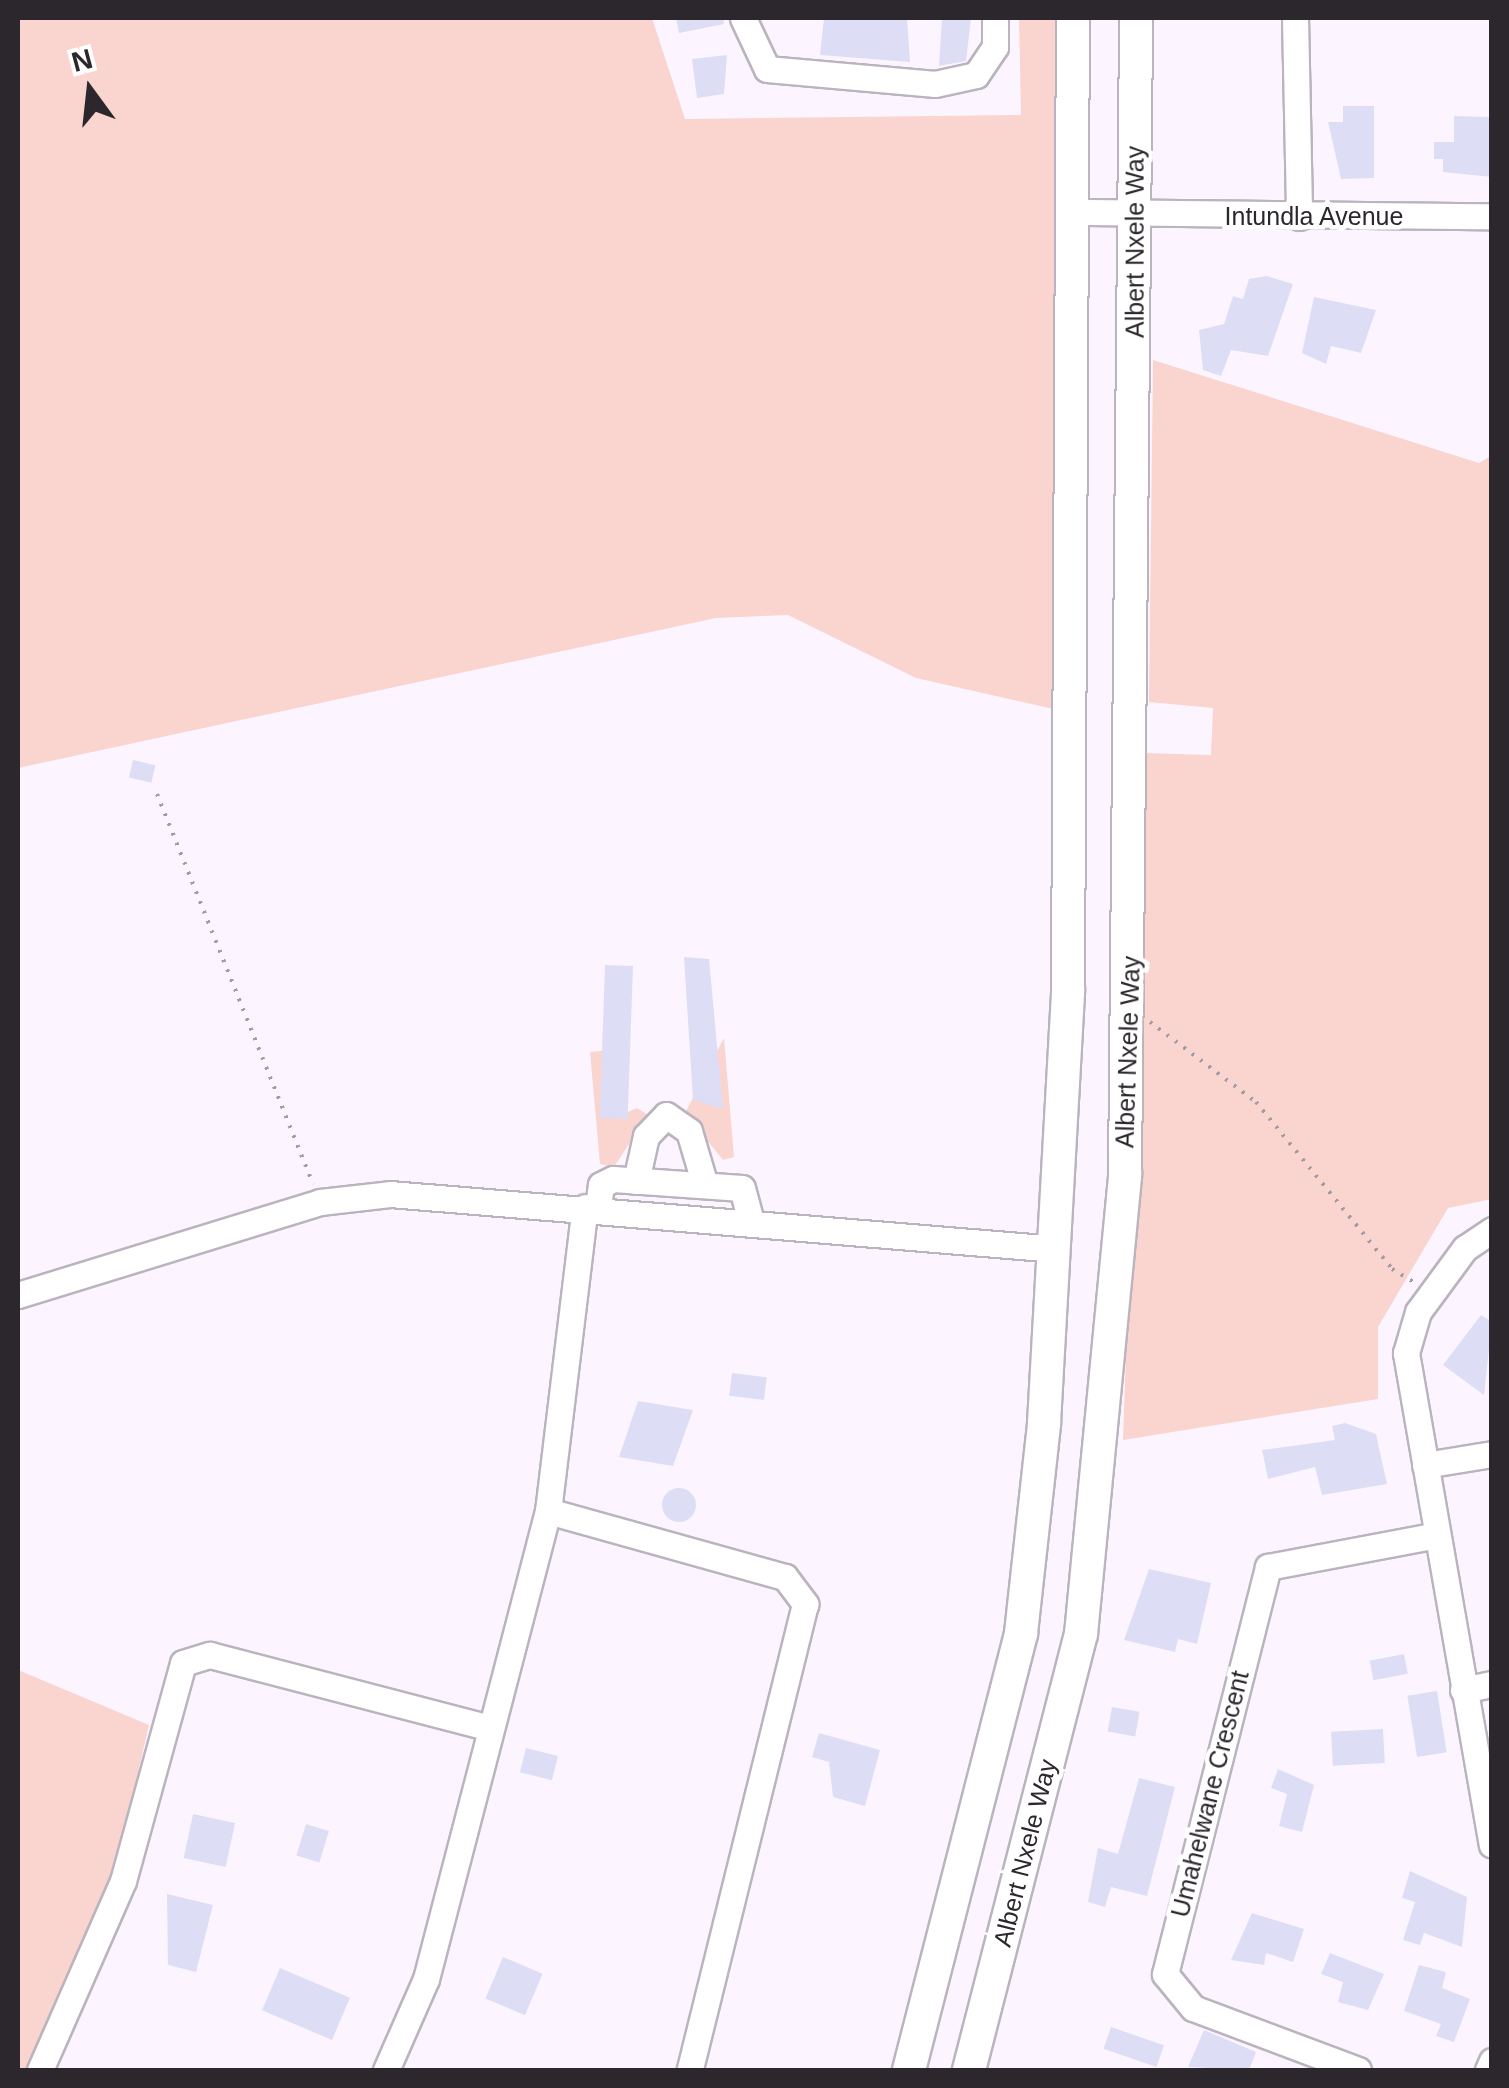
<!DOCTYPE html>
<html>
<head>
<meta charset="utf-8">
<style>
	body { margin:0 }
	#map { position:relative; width:1509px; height:2088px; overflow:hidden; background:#fcf5ff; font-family:Arial,sans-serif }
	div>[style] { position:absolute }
	.green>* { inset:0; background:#fad4cf }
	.building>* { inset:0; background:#dddef6; transform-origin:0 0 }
	.round { border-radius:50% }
	.path>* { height:4px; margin-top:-2px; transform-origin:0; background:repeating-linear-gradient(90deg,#a19ca3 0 2.5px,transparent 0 10.5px) }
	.roads { filter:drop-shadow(2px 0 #bbb3be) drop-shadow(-2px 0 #bbb3be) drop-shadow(0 2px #bbb3be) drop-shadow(0 -2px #bbb3be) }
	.minor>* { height:25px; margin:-12.5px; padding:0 12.5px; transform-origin:12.5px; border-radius:12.5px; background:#fff }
	.major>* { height:32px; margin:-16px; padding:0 16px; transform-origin:16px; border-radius:16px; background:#fff }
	span { translate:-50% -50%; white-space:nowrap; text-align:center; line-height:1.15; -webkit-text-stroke:9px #fff; paint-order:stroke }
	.street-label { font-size:25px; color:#2b272c }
	.frame { position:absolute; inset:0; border:20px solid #2b272c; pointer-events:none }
	.north { position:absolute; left:40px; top:40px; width:100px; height:100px; -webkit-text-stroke:8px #fff; paint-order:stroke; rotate:345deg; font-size:28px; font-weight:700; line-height:40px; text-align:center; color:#2b272c }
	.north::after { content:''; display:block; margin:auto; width:35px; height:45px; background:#2b272c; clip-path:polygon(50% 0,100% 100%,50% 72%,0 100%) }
</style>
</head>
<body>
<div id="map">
	<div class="green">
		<div style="clip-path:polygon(18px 18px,652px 18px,685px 119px,1021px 115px,1019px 18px,1056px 18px,1058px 710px,916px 678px,788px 615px,716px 618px,18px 768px)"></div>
		<div style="clip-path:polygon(1153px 360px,1479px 463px,1491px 456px,1492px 1199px,1448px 1208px,1378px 1327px,1378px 1399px,1123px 1440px,1147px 753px,1211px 755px,1213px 708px,1149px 702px)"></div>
		<div style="clip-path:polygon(724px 1038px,734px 1157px,723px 1160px,685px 1113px)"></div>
		<div style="clip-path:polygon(609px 1050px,616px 1117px,637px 1108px,648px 1115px,614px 1167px,600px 1164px,590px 1052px)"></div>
		<div style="clip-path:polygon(18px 1670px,149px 1725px,113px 1880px,27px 2070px,18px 2070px)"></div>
	</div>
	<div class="building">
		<div style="clip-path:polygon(676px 18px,723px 18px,724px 24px,679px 33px)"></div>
		<div style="clip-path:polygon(824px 18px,907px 18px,910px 62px,820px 55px)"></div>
		<div style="clip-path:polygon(942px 18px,971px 18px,966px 61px,939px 66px)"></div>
		<div style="clip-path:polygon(727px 55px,724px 94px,697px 98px,692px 59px)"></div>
		<div style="clip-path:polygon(1343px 106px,1374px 106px,1374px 178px,1341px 179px,1328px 122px,1343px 122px)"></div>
		<div style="clip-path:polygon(1454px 116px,1492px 117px,1492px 177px,1443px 172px,1443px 159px,1434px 159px,1434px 142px,1454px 142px)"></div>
		<div style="clip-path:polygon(1267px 276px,1293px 284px,1268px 356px,1231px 350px,1221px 376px,1203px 370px,1199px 330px,1224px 324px,1233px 296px,1243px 299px,1249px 279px)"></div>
		<div style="clip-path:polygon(1314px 297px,1376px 310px,1361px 353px,1331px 346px,1326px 364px,1302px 353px)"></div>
		<div style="left:133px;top:760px;width:23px;height:18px;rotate:13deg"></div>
		<div style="clip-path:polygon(684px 957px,709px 959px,723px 1109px,693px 1100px)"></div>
		<div style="left:605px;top:965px;width:28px;height:153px;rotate:2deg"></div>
		<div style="clip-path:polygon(1481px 1315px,1492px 1322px,1484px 1395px,1443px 1365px)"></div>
		<div style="left:732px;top:1373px;width:35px;height:23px;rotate:7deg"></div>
		<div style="clip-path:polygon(638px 1401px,693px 1410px,673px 1466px,619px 1457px)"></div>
		<div style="clip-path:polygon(1345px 1423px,1376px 1434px,1387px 1484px,1322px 1495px,1315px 1467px,1268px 1479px,1262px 1450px,1335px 1440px,1332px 1426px)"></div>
		<div class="round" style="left:662px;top:1488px;width:34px;height:34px"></div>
		<div style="clip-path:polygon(1149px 1569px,1211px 1583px,1197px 1644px,1178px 1639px,1175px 1652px,1124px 1640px)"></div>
		<div style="left:1404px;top:1654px;width:20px;height:35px;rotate:79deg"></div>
		<div style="left:1437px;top:1691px;width:62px;height:30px;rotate:81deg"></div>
		<div style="left:1112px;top:1707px;width:28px;height:25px;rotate:10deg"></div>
		<div style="left:1383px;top:1729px;width:34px;height:52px;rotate:87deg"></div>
		<div style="clip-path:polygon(819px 1733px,880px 1750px,865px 1806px,833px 1797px,829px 1762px,812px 1757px)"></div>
		<div style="left:526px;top:1748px;width:33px;height:25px;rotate:14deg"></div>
		<div style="clip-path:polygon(1278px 1769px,1314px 1785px,1302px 1832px,1279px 1826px,1287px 1794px,1271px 1788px)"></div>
		<div style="clip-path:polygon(1139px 1778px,1175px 1787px,1147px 1896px,1111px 1887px,1105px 1907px,1088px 1902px,1098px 1848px,1118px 1854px)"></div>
		<div style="left:193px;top:1814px;width:43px;height:45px;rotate:12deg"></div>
		<div style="left:306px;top:1824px;width:24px;height:33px;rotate:17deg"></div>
		<div style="clip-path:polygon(1410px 1871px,1467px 1897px,1462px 1947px,1424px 1933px,1420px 1945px,1403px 1940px,1415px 1902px,1402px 1898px)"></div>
		<div style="clip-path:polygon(167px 1894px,213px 1905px,196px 1972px,168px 1965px)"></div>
		<div style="clip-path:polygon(1252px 1913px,1304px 1929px,1293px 1962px,1266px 1953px,1264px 1965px,1231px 1960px)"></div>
		<div style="clip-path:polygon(1330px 1953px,1384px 1974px,1368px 2010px,1338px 2002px,1343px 1982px,1321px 1974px)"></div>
		<div style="left:503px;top:1957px;width:43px;height:45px;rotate:23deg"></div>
		<div style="clip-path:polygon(1419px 1965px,1446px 1972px,1442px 1988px,1470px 1999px,1454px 2042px,1436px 2036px,1441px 2024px,1404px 2011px)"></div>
		<div style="left:280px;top:1968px;width:76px;height:46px;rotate:23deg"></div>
		<div style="left:1111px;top:2027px;width:56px;height:23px;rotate:19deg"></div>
		<div style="clip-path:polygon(1204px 2030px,1256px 2052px,1249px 2070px,1188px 2067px)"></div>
	</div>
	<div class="path">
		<div style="left:157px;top:794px;width:420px;rotate:68.2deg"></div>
		<div style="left:1150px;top:1022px;width:133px;rotate:37deg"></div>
		<div style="left:1256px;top:1102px;width:215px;rotate:50.8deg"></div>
		<div style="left:1392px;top:1269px;width:27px;rotate:31deg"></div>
	</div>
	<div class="roads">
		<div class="minor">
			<div style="left:743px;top:18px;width:56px;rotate:64.8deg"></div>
			<div style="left:767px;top:69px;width:169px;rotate:5.1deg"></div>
			<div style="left:935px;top:84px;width:42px;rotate:-12.4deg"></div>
			<div style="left:976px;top:75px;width:34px;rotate:-56deg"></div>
			<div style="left:995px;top:47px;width:29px;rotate:-90deg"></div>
			<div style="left:1295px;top:18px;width:199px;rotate:88.8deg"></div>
			<div style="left:1076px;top:212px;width:416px;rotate:0.6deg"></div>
			<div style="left:636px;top:1181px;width:46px;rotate:-77.5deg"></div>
			<div style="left:646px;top:1136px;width:29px;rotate:-46deg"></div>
			<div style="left:666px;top:1115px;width:28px;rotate:35deg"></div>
			<div style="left:689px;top:1131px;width:56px;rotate:73.5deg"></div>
			<div style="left:598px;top:1208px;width:23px;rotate:-83deg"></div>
			<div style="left:601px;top:1185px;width:13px;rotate:-27deg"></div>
			<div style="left:613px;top:1179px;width:129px;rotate:4deg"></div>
			<div style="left:742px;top:1188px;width:34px;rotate:75deg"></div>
			<div style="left:1492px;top:1230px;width:32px;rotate:146deg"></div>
			<div style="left:1465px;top:1248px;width:79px;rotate:126.3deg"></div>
			<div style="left:1418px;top:1312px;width:43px;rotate:106.3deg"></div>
			<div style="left:1406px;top:1353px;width:499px;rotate:80.1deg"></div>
			<div style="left:18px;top:1295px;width:316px;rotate:-17.1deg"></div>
			<div style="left:320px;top:1202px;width:70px;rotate:-6.5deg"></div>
			<div style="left:390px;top:1194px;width:668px;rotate:4.72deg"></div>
			<div style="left:1425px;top:1465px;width:68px;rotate:-9.3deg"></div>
			<div style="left:548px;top:1511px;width:246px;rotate:15.6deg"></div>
			<div style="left:785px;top:1577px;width:34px;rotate:53deg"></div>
			<div style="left:805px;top:1604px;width:480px;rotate:103.9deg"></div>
			<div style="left:1463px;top:1690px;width:30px;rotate:-12deg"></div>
			<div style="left:40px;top:2070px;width:206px;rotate:-66.3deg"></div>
			<div style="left:123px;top:1881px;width:226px;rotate:-74.6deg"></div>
			<div style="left:183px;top:1663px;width:28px;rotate:-17deg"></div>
			<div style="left:210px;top:1655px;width:290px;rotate:14.6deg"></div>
			<div style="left:386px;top:2070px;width:99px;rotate:-66.3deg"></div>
			<div style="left:426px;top:1979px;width:484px;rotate:-75.4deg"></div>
			<div style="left:548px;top:1511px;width:306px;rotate:-83.1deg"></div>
			<div style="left:1358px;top:2070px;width:176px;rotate:-159.4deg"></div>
			<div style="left:1193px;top:2008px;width:44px;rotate:-129.5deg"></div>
			<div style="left:1165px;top:1974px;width:420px;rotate:-75.8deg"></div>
			<div style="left:1268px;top:1567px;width:172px;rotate:-10.7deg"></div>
			<div style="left:1488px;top:2070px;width:10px;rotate:-66deg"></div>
		</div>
		<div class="major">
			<div style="left:909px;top:2070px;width:451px;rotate:-75.6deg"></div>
			<div style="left:1021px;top:1633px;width:211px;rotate:-83.7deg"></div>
			<div style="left:1044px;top:1423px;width:433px;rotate:-86.8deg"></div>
			<div style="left:1068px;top:991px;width:973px;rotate:-89.71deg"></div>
			<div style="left:969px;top:2070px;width:450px;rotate:-75.6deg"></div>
			<div style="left:1081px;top:1634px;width:462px;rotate:-84.5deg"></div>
			<div style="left:1125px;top:1174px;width:1156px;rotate:-89.45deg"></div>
		</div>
	</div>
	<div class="street-label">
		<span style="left:1314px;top:216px">Intundla Avenue</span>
		<span style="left:1135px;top:242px;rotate:-90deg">Albert Nxele Way</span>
		<span style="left:1128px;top:1052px;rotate:-88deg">Albert Nxele Way</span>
		<span style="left:1210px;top:1794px;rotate:-76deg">Umahelwane Crescent</span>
		<span style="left:1025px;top:1853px;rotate:-76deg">Albert Nxele Way</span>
	</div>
	<div class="frame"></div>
	<div class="north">N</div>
</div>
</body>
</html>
